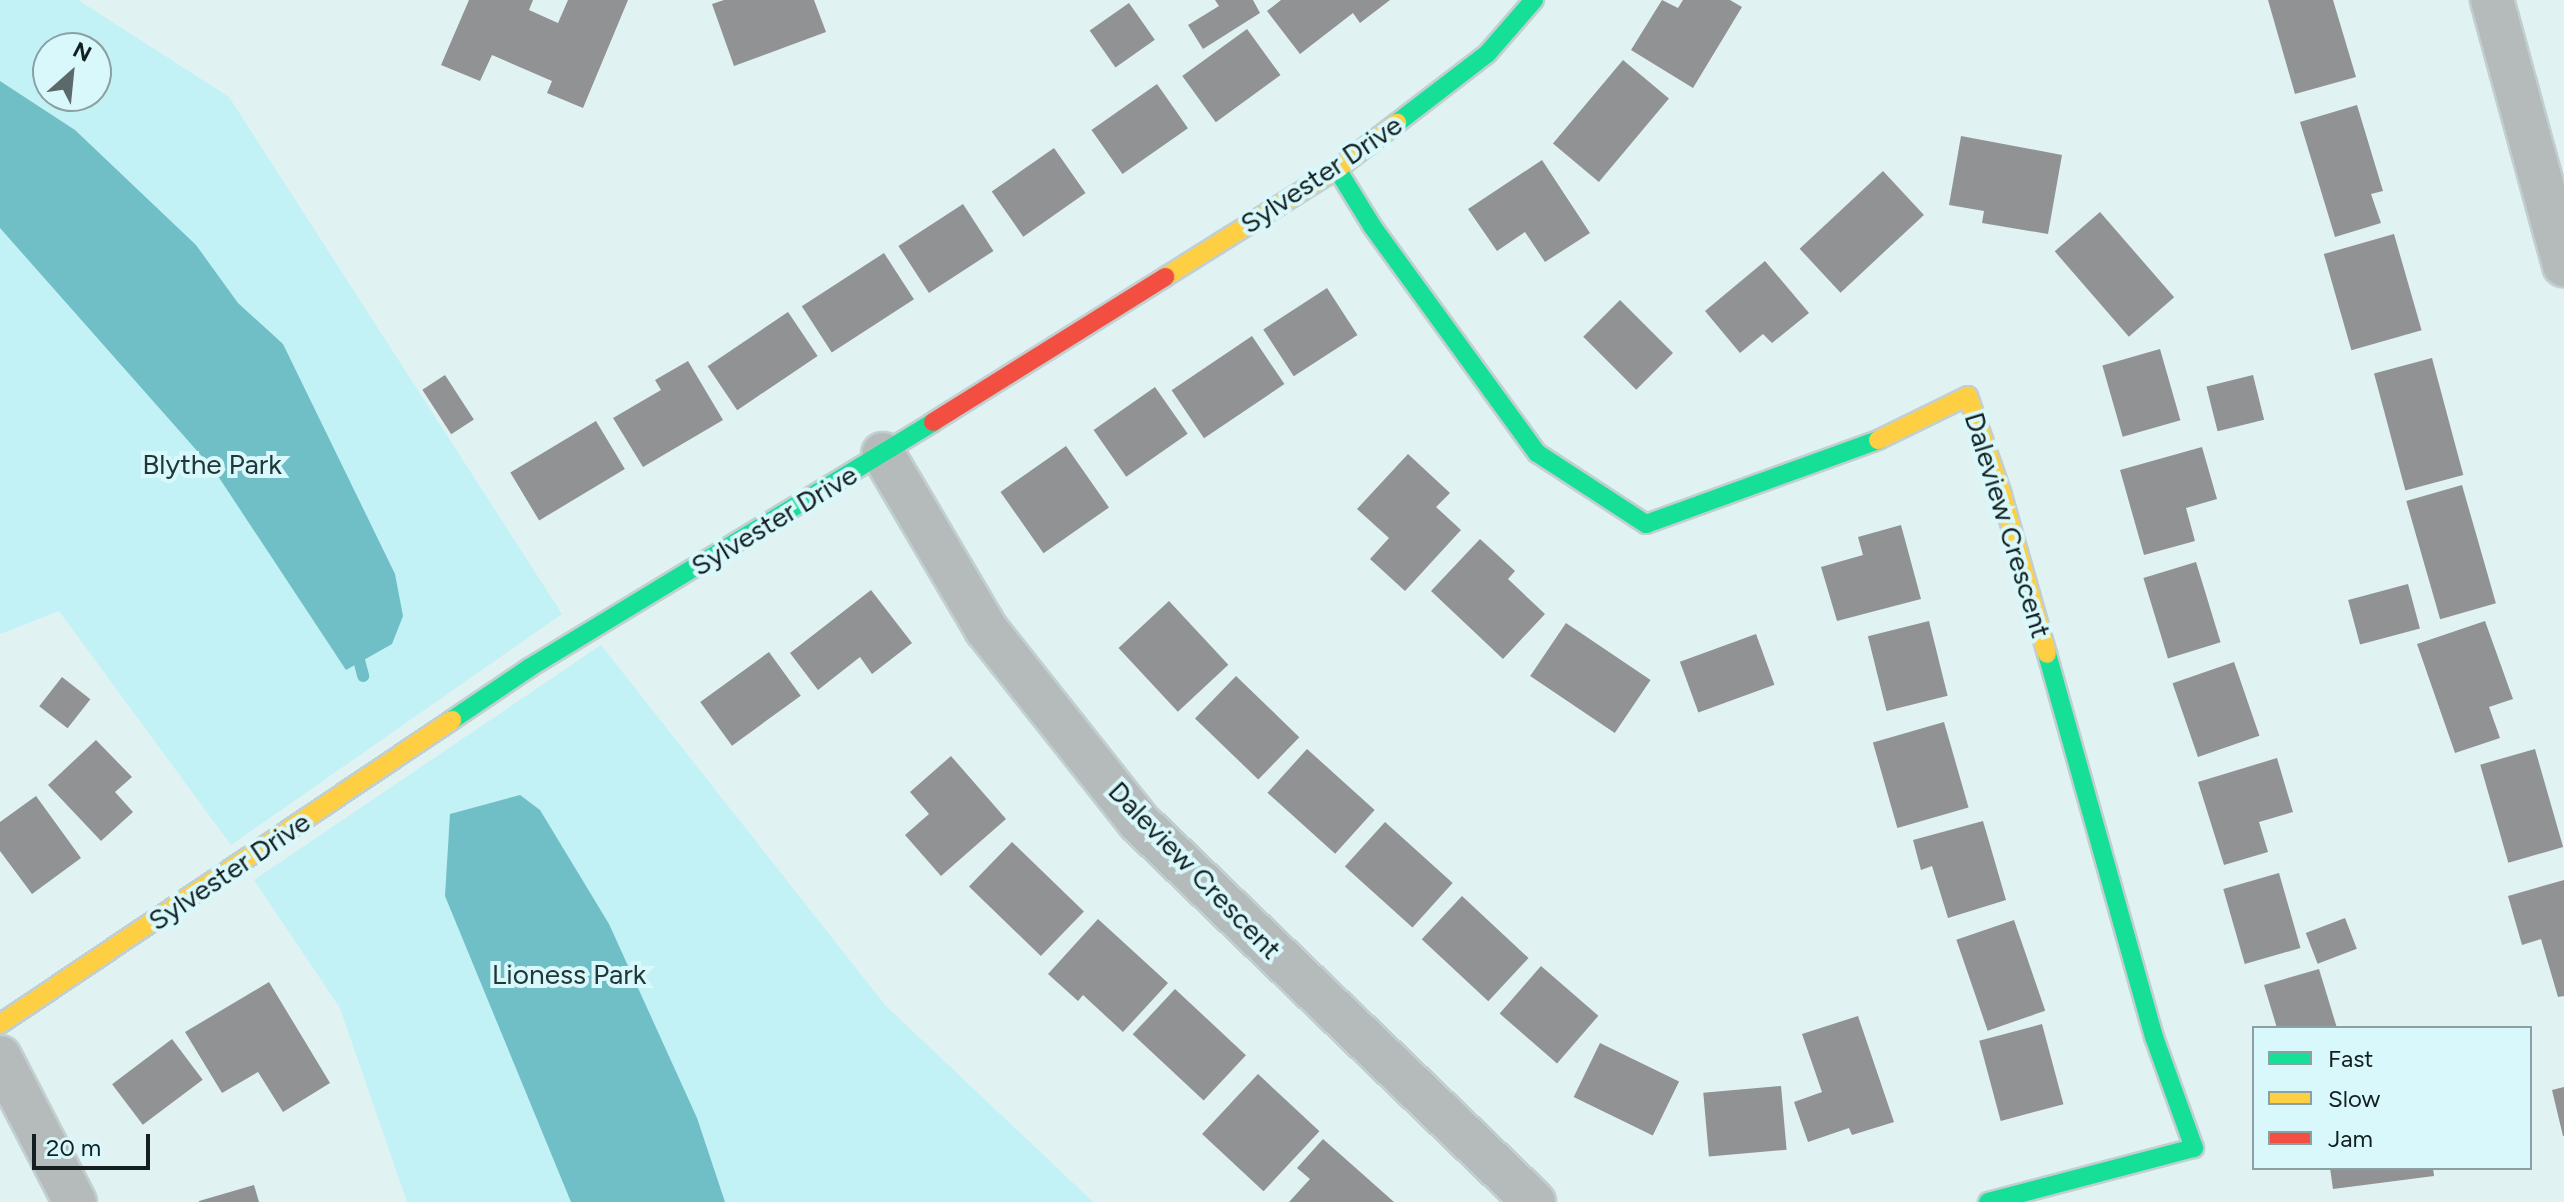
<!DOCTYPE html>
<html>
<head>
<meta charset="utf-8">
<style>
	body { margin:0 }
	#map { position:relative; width:2564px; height:1202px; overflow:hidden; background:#e1f2f3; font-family:Figtree,sans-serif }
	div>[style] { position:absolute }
	.green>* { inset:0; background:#c2f1f6 }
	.water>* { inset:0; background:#70bfc6 }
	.stream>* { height:12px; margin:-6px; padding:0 6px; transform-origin:6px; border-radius:6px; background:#70bfc6 }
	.building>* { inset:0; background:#909294; transform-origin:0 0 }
	.roads { filter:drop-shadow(2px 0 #c2cfd0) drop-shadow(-2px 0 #c2cfd0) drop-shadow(0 2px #c2cfd0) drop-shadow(0 -2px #c2cfd0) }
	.street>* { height:42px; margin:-21px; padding:0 21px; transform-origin:21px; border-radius:21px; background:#b5bbbb }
	.fast>* { height:18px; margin:-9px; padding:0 9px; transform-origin:9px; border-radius:9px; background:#16e098 }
	.slow>* { height:18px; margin:-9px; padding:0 9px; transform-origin:9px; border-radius:9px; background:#ffcf43 }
	.jam>* { height:18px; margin:-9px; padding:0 9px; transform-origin:9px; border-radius:9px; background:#f24e42 }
	span { translate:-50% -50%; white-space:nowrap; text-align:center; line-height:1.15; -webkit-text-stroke:8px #d9f8fb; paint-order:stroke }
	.street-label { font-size:28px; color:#131f20 }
	.park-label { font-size:28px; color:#20383a }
	.legend { position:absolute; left:2252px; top:1026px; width:280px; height:144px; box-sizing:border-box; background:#d9f8fb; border:2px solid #8aa1a3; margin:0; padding:10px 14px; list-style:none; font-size:24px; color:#131f20 }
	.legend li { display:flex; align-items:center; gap:16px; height:40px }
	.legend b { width:40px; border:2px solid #8aa1a3 }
	.north { position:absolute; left:32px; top:32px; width:80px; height:80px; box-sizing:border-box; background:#d9f8fb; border:2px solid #8aa1a3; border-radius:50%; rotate:27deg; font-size:22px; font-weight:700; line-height:32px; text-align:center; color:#131f20 }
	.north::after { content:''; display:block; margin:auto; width:28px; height:36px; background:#5b696a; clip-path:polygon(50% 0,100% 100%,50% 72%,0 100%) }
	.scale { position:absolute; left:32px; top:1134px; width:118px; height:36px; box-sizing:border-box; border:4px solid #131f20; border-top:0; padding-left:10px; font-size:24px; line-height:28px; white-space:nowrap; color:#131f20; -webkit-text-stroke:6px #d9f8fb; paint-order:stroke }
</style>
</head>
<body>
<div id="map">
	<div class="green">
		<div style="clip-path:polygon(evenodd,0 0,78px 0,229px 97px,562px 614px,231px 845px,59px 611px,0 634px,0 0,48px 48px,96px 48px,96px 96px,48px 96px,48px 48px)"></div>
		<div style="clip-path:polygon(601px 645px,885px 1005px,1093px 1202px,407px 1202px,340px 1008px,254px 880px)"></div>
	</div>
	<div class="water">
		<div style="clip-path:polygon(0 81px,75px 130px,196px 245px,238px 303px,283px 344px,395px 574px,403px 616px,392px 644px,346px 670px,214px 470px,0 228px)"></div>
		<div style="clip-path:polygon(520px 795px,540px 810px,609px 924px,697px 1118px,725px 1202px,571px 1202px,445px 896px,450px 814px)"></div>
	</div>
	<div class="stream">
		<div style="left:356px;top:649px;width:28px;rotate:75deg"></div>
	</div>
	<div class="building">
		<div style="clip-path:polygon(469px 0,533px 0,529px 10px,558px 23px,568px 0,628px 0,583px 108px,547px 93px,552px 81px,492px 55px,480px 81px,441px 65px)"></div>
		<div style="clip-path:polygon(724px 0,814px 0,826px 32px,734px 66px,712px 4px)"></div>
		<div style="clip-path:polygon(1215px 0,1253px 0,1260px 13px,1203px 49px,1188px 25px,1219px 6px)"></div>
		<div style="clip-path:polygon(1281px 0,1390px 0,1360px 23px,1353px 13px,1300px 54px,1267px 11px)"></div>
		<div style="clip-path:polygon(1662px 0,1678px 8px,1683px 0,1730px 0,1742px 7px,1693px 88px,1631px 50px)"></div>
		<div style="clip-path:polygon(2268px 0,2333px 0,2356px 77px,2295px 94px)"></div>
		<div style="left:1129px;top:3px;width:45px;height:48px;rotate:55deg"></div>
		<div style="left:1247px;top:29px;width:57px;height:80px;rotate:54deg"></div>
		<div style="left:1623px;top:60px;width:60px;height:109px;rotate:40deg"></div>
		<div style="left:1157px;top:84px;width:54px;height:80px;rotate:55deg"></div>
		<div style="clip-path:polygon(2357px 105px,2383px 191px,2371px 194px,2381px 223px,2335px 237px,2300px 122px)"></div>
		<div style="clip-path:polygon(1961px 136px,2062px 155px,2048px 234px,1982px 223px,1984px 211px,1949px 205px)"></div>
		<div style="left:1054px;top:148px;width:55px;height:76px;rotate:55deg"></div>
		<div style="clip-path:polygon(1542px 160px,1590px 233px,1545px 262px,1525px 232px,1497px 251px,1468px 209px)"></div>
		<div style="left:1883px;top:171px;width:60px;height:114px;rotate:47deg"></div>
		<div style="left:963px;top:204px;width:56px;height:77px;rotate:57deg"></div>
		<div style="left:2100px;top:212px;width:113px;height:60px;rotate:49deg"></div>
		<div style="left:2394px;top:234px;width:100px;height:73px;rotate:74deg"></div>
		<div style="left:884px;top:253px;width:55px;height:98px;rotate:57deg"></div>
		<div style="clip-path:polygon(1765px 261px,1809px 313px,1772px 343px,1763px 334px,1740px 353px,1705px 311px)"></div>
		<div style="left:1327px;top:288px;width:56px;height:76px;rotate:57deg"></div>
		<div style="left:1620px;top:300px;width:75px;height:52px;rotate:45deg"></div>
		<div style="left:788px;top:312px;width:53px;height:97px;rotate:56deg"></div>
		<div style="left:1252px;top:336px;width:58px;height:97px;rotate:56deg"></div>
		<div style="left:2160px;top:349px;width:74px;height:60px;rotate:74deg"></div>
		<div style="left:2432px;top:358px;width:121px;height:60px;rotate:75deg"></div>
		<div style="clip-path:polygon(688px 361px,723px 420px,643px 467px,613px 418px,661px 390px,655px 380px)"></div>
		<div style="left:445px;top:375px;width:53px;height:27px;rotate:57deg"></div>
		<div style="left:2253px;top:375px;width:46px;height:48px;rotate:76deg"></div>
		<div style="left:1155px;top:387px;width:57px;height:75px;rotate:55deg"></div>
		<div style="left:596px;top:421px;width:56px;height:100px;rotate:59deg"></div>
		<div style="left:1066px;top:446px;width:75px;height:80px;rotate:55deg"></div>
		<div style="clip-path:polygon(2202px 447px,2217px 499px,2186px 508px,2195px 541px,2144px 555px,2120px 470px)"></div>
		<div style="clip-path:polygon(1408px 454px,1450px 493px,1436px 507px,1461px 530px,1405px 591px,1370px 559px,1389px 538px,1357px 509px)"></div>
		<div style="left:2462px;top:485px;width:123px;height:58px;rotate:74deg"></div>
		<div style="clip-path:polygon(1901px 525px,1921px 599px,1837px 621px,1821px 567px,1863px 555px,1858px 537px)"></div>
		<div style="clip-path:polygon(1480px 539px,1515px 571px,1508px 579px,1545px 614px,1503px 659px,1431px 591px)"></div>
		<div style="left:2196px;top:562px;width:84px;height:55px;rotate:73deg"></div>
		<div style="left:2408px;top:584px;width:46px;height:62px;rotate:75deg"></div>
		<div style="clip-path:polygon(871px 590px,912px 643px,872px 674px,860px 657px,818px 690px,790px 653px)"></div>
		<div style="left:1169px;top:601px;width:87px;height:69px;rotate:47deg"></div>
		<div style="left:1929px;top:621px;width:77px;height:63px;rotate:76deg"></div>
		<div style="clip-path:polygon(2485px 621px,2513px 699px,2489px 707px,2500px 738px,2455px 753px,2417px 644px)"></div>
		<div style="left:1566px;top:623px;width:102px;height:64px;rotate:34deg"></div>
		<div style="left:1756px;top:634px;width:54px;height:81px;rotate:70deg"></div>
		<div style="left:769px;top:652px;width:54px;height:85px;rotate:54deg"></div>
		<div style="left:2234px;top:662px;width:78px;height:65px;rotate:71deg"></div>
		<div style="left:1236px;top:676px;width:88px;height:59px;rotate:44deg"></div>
		<div style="left:62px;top:677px;width:36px;height:37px;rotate:38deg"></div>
		<div style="left:1944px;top:722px;width:89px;height:74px;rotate:74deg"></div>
		<div style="clip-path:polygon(96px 740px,132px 777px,115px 792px,133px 812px,101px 841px,48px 785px)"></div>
		<div style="left:1307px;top:749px;width:91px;height:59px;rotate:42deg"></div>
		<div style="left:2535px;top:749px;width:102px;height:57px;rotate:74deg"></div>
		<div style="clip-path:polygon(951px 756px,1006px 819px,941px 876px,905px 835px,929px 814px,910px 792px)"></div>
		<div style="clip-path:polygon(2277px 758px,2293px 812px,2259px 822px,2268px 852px,2224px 865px,2198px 782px)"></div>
		<div style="clip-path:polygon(36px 796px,81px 858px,32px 894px,0 851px,0 822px)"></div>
		<div style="clip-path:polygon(1983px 821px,2006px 900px,1948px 918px,1932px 866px,1921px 870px,1913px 840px)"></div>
		<div style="left:1385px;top:822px;width:91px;height:60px;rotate:42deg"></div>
		<div style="left:1012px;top:842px;width:100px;height:62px;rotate:44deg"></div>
		<div style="left:2279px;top:873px;width:78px;height:58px;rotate:74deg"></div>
		<div style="clip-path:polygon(2564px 880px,2564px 996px,2558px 997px,2541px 939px,2522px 945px,2508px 896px)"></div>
		<div style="left:1462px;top:896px;width:91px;height:59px;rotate:43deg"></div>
		<div style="left:2345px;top:918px;width:33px;height:42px;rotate:69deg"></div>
		<div style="clip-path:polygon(1098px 919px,1168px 983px,1123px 1032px,1083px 995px,1078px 1001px,1048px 974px)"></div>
		<div style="left:2014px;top:920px;width:96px;height:61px;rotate:71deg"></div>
		<div style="left:1541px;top:966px;width:76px;height:63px;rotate:41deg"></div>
		<div style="clip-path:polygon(2319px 969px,2337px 1028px,2277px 1028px,2264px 985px)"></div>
		<div style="clip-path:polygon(269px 982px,330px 1083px,283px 1112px,258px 1072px,222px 1093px,185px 1032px)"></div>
		<div style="left:1175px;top:989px;width:97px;height:62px;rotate:43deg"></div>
		<div style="clip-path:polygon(1858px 1016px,1894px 1122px,1852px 1135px,1849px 1128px,1808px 1142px,1794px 1102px,1822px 1092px,1802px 1034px)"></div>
		<div style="left:2042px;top:1024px;width:83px;height:65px;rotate:75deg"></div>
		<div style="left:172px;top:1039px;width:51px;height:75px;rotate:53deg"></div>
		<div style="left:1600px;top:1043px;width:88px;height:60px;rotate:26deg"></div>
		<div style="left:1258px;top:1074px;width:84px;height:82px;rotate:43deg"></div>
		<div style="left:1781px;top:1086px;width:64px;height:78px;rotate:85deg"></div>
		<div style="clip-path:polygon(2564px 1087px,2564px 1136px,2563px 1136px,2552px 1090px)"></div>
		<div style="clip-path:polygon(1323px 1139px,1394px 1202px,1289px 1202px,1310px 1179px,1297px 1168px)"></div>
		<div style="clip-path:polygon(2330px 1168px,2433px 1168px,2434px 1176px,2333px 1189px)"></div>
		<div style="clip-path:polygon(254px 1185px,259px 1202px,199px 1202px,199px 1201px)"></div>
	</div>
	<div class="roads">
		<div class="street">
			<div style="left:2492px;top:0;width:275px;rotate:74.8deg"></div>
			<div style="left:883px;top:454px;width:203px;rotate:59.5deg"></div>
			<div style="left:986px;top:629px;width:246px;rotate:51.6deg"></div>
			<div style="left:1139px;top:822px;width:548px;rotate:43.89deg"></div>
			<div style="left:0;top:1057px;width:163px;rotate:62.7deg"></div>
		</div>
		<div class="fast">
			<div style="left:1397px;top:123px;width:113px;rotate:-37.5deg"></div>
			<div style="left:1487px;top:54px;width:72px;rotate:-49deg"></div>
			<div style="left:1337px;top:169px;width:67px;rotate:58.4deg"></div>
			<div style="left:1372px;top:226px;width:281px;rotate:54deg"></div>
			<div style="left:1537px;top:453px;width:130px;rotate:33.1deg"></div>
			<div style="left:1646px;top:524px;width:247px;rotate:-19.9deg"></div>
			<div style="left:452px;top:720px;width:93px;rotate:-34deg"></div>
			<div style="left:529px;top:668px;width:473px;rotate:-31.3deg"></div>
			<div style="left:1988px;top:1202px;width:213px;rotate:-14.7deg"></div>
			<div style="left:2194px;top:1148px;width:118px;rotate:-109.8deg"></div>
			<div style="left:2154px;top:1037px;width:398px;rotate:-105.6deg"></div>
		</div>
		<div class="slow">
			<div style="left:1165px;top:277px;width:203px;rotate:-32.1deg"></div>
			<div style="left:1337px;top:169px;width:76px;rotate:-37.5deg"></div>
			<div style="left:1878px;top:440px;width:100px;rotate:-26.1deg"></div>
			<div style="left:1968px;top:396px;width:105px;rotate:71deg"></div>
			<div style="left:2002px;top:495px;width:165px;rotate:74.2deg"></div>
			<div style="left:0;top:1024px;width:545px;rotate:-33.92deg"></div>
		</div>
		<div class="jam">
			<div style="left:933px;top:422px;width:274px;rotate:-32deg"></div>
		</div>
	</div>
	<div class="street-label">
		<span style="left:1321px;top:174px;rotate:-34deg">Sylvester Drive</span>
		<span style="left:774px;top:520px;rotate:-31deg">Sylvester Drive</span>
		<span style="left:2008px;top:525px;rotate:73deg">Daleview Crescent</span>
		<span style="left:1195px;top:870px;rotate:46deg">Daleview Crescent</span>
		<span style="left:229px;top:871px;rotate:-34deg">Sylvester Drive</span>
	</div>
	<div class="park-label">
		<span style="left:212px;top:464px">Blythe Park</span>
		<span style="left:569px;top:974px">Lioness Park</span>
	</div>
	<ul class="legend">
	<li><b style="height:10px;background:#16e098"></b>Fast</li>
	<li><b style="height:10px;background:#ffcf43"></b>Slow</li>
	<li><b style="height:10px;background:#f24e42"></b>Jam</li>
	</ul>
	<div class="north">N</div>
	<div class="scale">20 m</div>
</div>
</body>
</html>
